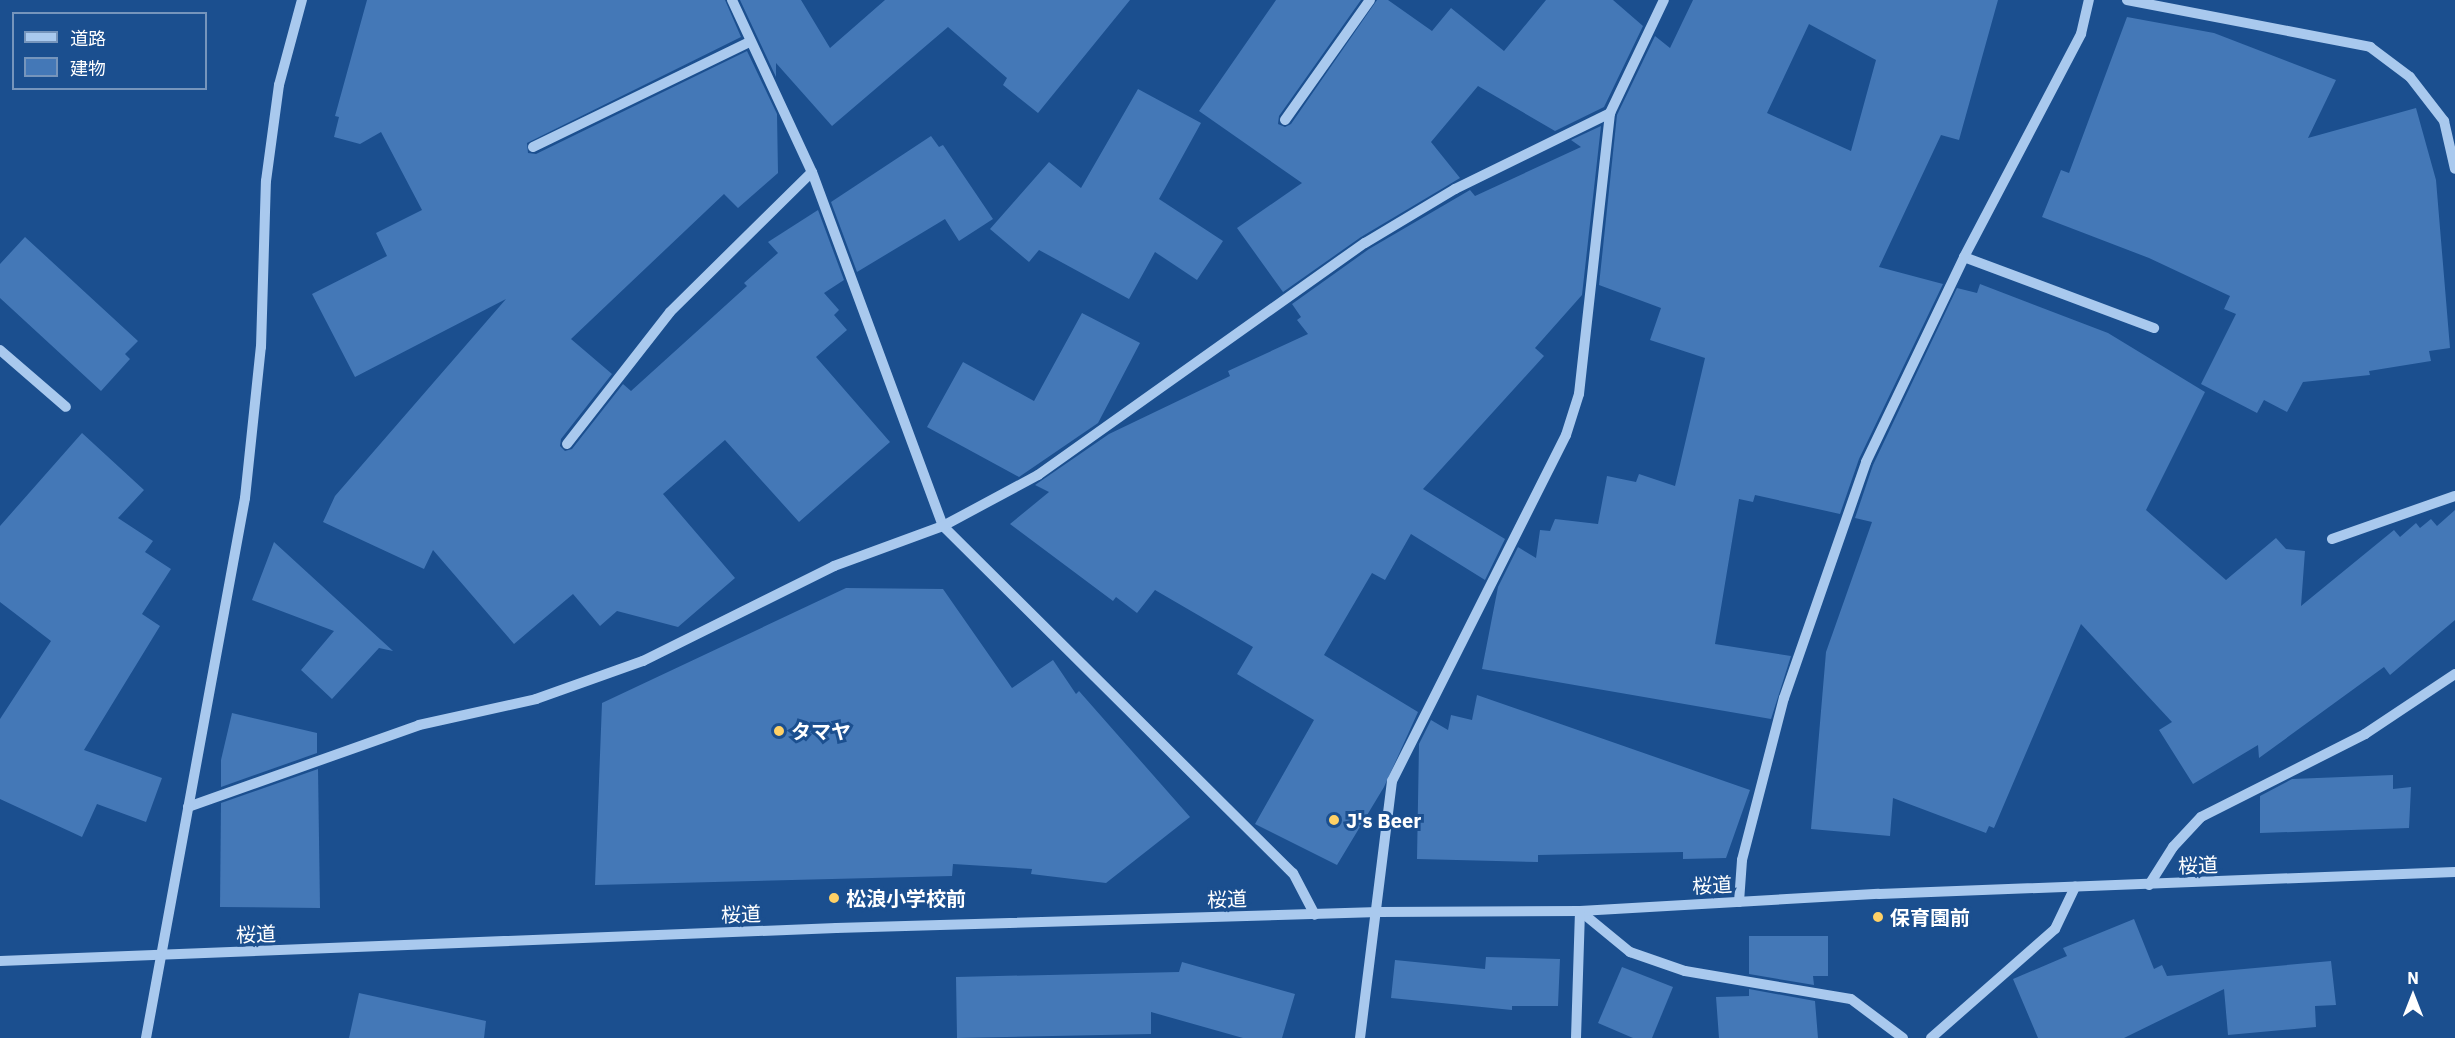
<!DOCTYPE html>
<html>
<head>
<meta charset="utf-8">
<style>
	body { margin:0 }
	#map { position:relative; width:2455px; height:1038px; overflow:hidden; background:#1b4f8f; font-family:"IBM Plex Sans","Noto Sans JP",sans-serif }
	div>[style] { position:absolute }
	.building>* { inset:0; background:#4478b7 }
	.minor>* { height:10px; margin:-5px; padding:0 5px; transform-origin:5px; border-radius:5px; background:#a9c9ee }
	.dots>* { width:16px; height:16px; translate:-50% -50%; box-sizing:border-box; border:3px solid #1b4f8f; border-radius:50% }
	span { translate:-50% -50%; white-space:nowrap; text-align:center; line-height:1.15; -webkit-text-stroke:6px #1b4f8f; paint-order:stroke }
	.poi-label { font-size:20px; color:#fff; font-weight:700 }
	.left { translate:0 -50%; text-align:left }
	.street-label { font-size:20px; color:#fff }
	.legend { position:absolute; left:12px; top:12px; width:195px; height:78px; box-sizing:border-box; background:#1b4f8f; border:2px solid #7695bc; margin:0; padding:8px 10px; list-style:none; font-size:18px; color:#fff }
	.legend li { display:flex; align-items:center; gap:12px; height:30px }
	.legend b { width:30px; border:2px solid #7695bc }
	.north { position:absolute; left:2383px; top:966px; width:60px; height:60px; -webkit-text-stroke:4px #1b4f8f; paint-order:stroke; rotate:0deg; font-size:16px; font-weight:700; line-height:24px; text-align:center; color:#fff }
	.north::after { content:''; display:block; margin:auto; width:21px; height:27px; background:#fff; clip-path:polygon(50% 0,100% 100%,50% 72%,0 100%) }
</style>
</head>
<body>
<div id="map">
	<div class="building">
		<div style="clip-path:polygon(367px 0,725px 0,741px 37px,527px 143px,528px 153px,536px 154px,747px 51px,777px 114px,778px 173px,738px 208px,724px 194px,571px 339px,612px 374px,561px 439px,560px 446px,565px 451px,572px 449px,623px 384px,631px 391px,747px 286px,744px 283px,778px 253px,768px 242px,818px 210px,844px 280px,824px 293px,839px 310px,834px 315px,847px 330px,816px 357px,890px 442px,799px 522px,725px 440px,663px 494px,735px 578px,678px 627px,617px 611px,600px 626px,573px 594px,514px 644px,433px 550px,424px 569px,323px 522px,335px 496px,506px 299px,355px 377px,312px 294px,387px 256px,376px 233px,422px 210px,381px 132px,360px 144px,334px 137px,339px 117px,335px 116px)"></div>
		<div style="clip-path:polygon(740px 0,801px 0,830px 48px,885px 0,1130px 0,1038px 113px,1003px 85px,1007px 78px,948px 27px,832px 126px,776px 63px,776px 77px)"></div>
		<div style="clip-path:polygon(1276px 0,1361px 0,1279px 116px,1278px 124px,1285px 127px,1291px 124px,1377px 0,1388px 0,1432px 31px,1451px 8px,1504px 51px,1546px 0,1613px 0,1643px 26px,1604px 107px,1555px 131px,1478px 86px,1431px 142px,1460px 178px,1361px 237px,1283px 292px,1237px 228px,1302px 183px,1199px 111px)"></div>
		<div style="clip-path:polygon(evenodd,1693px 0,1998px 0,1959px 140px,1941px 135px,1879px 267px,1943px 284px,1859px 459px,1840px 514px,1755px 495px,1753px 502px,1739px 499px,1715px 644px,1791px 656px,1771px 719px,1482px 669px,1498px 587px,1518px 547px,1536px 558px,1540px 530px,1550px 531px,1555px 519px,1598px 524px,1607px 476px,1636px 482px,1639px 474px,1675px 486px,1705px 358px,1650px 340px,1661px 308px,1599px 285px,1617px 115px,1655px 36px,1670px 48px,1693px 0,1809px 24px,1876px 60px,1851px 151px,1767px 113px,1809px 24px)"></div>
		<div style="clip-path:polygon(2127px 17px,2214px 33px,2336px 80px,2308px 138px,2416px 108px,2436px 180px,2450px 348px,2429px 351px,2431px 361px,2369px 371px,2370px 375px,2303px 382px,2287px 412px,2264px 400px,2257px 413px,2201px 384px,2236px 314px,2224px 309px,2230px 296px,2149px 258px,2042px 217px,2061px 170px,2069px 173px)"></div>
		<div style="clip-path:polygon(1138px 89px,1201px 123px,1159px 199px,1223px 241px,1197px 280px,1155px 252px,1129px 299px,1039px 250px,1029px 262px,990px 229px,1049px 162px,1081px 188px)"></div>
		<div style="clip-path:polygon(1601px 126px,1582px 295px,1535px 348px,1544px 356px,1423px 489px,1505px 539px,1485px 580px,1411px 534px,1385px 580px,1372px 573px,1324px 655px,1418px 712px,1384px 787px,1337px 865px,1255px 824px,1314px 720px,1237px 674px,1253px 647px,1155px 590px,1137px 613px,1116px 597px,1113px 601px,1010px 524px,1049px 492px,1035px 485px,1109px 434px,1230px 376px,1228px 371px,1308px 334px,1297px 320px,1301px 317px,1292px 304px,1369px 249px,1470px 190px,1475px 196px,1581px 147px,1571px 140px)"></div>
		<div style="clip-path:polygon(931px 136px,939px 147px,943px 145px,993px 219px,959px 241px,945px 219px,857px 272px,831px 202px)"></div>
		<div style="clip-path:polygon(25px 237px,138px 341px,125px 354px,130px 359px,101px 391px,0 298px,0 264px)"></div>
		<div style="clip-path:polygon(1980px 284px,2108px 333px,2205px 392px,2146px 510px,2226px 580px,2276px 538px,2286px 549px,2305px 551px,2301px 606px,2394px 530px,2400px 537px,2416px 523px,2420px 528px,2431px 519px,2437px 526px,2455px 510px,2455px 620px,2390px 675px,2384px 667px,2259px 758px,2258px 745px,2193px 784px,2159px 730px,2172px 722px,2081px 624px,1994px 828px,1989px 826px,1986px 833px,1893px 798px,1890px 836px,1811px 829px,1826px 652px,1872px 522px,1855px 518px,1873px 465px,1957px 288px,1977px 293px)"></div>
		<div style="clip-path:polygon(1082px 313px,1140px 343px,1098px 423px,1019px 477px,927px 427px,963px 362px,1034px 401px)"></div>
		<div style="clip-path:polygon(82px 433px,144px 490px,118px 518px,153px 541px,145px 552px,171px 569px,142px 614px,160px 626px,84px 750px,162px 778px,146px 822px,97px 804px,82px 837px,0 799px,0 719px,51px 641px,0 602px,0 526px)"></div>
		<div style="clip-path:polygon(274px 542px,393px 651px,379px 648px,332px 699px,301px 670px,334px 631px,252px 600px)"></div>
		<div style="clip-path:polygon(846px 588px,943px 589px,1012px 688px,1053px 660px,1076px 694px,1079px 691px,1190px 817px,1106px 883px,1031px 874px,1032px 869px,953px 864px,952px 876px,595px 885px,602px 703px)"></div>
		<div style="clip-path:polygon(1477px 695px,1750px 790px,1726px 858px,1683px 859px,1683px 852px,1538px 855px,1538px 862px,1417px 859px,1419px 744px,1431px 720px,1448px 730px,1451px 715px,1472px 720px)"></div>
		<div style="clip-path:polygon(232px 713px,317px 733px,317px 753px,221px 787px,221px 760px)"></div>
		<div style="clip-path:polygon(318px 769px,320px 908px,220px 907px,221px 803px)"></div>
		<div style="clip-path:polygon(2393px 775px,2393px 789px,2411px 787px,2409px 828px,2260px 833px,2260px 796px,2292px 779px)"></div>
		<div style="clip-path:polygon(2134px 919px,2154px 969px,2162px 965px,2167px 976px,2331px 961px,2336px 1005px,2315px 1006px,2316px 1027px,2228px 1035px,2224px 989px,2124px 1038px,2038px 1038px,2013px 979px,2067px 956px,2063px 948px)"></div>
		<div style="clip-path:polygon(1749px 936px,1828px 936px,1828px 976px,1813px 976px,1814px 985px,1749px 974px)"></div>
		<div style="clip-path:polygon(1486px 957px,1560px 959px,1558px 1006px,1512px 1006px,1512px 1010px,1391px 998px,1395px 960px,1485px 969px)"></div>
		<div style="clip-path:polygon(1182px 962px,1295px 994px,1282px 1038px,1243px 1038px,1151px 1012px,1151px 1034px,957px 1038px,956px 977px,1179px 972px)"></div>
		<div style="clip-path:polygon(1622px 967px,1673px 987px,1652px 1038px,1633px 1038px,1598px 1023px)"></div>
		<div style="clip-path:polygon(1749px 989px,1815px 1001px,1818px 1038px,1719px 1038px,1716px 997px,1749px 996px)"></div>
		<div style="clip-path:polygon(359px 993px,486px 1021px,484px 1038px,349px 1038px)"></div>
	</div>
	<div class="minor">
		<div style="left:732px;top:0;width:190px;rotate:65.1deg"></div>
		<div style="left:812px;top:172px;width:377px;rotate:69.7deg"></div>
		<div style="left:943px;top:526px;width:493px;rotate:44.8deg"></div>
		<div style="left:1293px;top:873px;width:47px;rotate:62.4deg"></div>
		<div style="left:2127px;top:0;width:248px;rotate:10.9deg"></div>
		<div style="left:2370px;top:47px;width:50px;rotate:36.9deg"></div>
		<div style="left:2410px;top:77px;width:56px;rotate:52.3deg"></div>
		<div style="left:2444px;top:121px;width:49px;rotate:77.1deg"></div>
		<div style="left:1285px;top:120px;width:147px;rotate:-54.7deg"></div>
		<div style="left:533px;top:147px;width:240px;rotate:-25.9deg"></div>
		<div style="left:1964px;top:257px;width:203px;rotate:20.5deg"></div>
		<div style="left:0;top:350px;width:87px;rotate:40.8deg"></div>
		<div style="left:567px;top:444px;width:167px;rotate:-52deg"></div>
		<div style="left:670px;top:312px;width:199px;rotate:-44.6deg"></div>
		<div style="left:2332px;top:539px;width:130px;rotate:-19.3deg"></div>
		<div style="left:188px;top:807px;width:245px;rotate:-19.5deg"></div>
		<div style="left:419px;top:725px;width:120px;rotate:-12.5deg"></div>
		<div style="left:536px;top:699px;width:114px;rotate:-19.6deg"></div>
		<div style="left:643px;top:661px;width:213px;rotate:-26.4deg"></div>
		<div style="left:834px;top:566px;width:116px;rotate:-20.2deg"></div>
		<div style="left:943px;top:526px;width:108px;rotate:-28.2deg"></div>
		<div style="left:1038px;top:475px;width:401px;rotate:-35.4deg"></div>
		<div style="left:1365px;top:243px;width:105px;rotate:-31deg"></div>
		<div style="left:1455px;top:189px;width:173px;rotate:-26.1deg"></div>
		<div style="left:2149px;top:885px;width:45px;rotate:-57.7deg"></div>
		<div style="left:2173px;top:847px;width:41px;rotate:-47deg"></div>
		<div style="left:2201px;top:817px;width:184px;rotate:-26.8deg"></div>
		<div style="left:2365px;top:734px;width:108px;rotate:-33.7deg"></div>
		<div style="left:1739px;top:902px;width:42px;rotate:-85.9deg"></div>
		<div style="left:1742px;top:860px;width:167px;rotate:-75.5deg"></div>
		<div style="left:1784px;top:698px;width:250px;rotate:-70.8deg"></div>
		<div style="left:1866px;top:462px;width:227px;rotate:-64.4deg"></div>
		<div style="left:1964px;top:257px;width:252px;rotate:-62.3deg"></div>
		<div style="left:2081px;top:34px;width:35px;rotate:-77deg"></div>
		<div style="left:1580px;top:911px;width:65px;rotate:39.4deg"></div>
		<div style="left:1630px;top:952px;width:58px;rotate:19.1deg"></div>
		<div style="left:1685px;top:971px;width:168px;rotate:9.6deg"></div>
		<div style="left:1851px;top:999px;width:65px;rotate:36.9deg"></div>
		<div style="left:0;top:961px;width:837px;rotate:-2.26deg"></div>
		<div style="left:836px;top:928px;width:543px;rotate:-1.69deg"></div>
		<div style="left:1379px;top:912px;width:201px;rotate:-0.3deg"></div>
		<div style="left:1580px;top:911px;width:299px;rotate:-3.3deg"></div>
		<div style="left:1879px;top:894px;width:576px;rotate:-2.19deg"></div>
		<div style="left:146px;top:1038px;width:549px;rotate:-79.61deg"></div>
		<div style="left:245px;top:498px;width:152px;rotate:-84deg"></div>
		<div style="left:261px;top:347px;width:166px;rotate:-88.3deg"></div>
		<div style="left:266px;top:181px;width:97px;rotate:-82.3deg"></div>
		<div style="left:279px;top:85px;width:88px;rotate:-74.9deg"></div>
		<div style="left:1360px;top:1038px;width:259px;rotate:-82.9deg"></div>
		<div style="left:1392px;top:781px;width:387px;rotate:-63.3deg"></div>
		<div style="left:1566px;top:435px;width:43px;rotate:-72.4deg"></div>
		<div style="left:1579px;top:394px;width:283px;rotate:-83.7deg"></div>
		<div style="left:1610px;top:113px;width:125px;rotate:-64.5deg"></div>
		<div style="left:1576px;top:1038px;width:127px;rotate:-88.2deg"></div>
		<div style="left:1931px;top:1038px;width:165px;rotate:-41.3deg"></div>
		<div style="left:2055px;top:929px;width:47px;rotate:-64.5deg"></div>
	</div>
	<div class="dots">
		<div style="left:779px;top:731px;background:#ffd166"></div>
		<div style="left:1334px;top:820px;background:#ffd166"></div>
		<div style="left:834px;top:898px;background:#ffd166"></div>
		<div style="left:1878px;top:917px;background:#ffd166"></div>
	</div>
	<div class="poi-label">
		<span class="left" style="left:791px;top:731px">タマヤ</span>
		<span class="left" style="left:1346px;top:820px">J's Beer</span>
		<span class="left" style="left:846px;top:898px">松浪小学校前</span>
		<span class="left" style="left:1890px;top:917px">保育園前</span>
	</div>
	<div class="street-label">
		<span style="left:2198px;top:865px;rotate:-2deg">桜道</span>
		<span style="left:1712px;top:885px;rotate:-3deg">桜道</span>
		<span style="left:1227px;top:899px;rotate:-2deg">桜道</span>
		<span style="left:741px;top:914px;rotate:-2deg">桜道</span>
		<span style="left:256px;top:934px;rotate:-2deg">桜道</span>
	</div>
	<ul class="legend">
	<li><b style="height:8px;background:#a9c9ee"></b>道路</li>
	<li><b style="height:16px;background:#4478b7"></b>建物</li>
	</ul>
	<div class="north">N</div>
</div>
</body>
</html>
